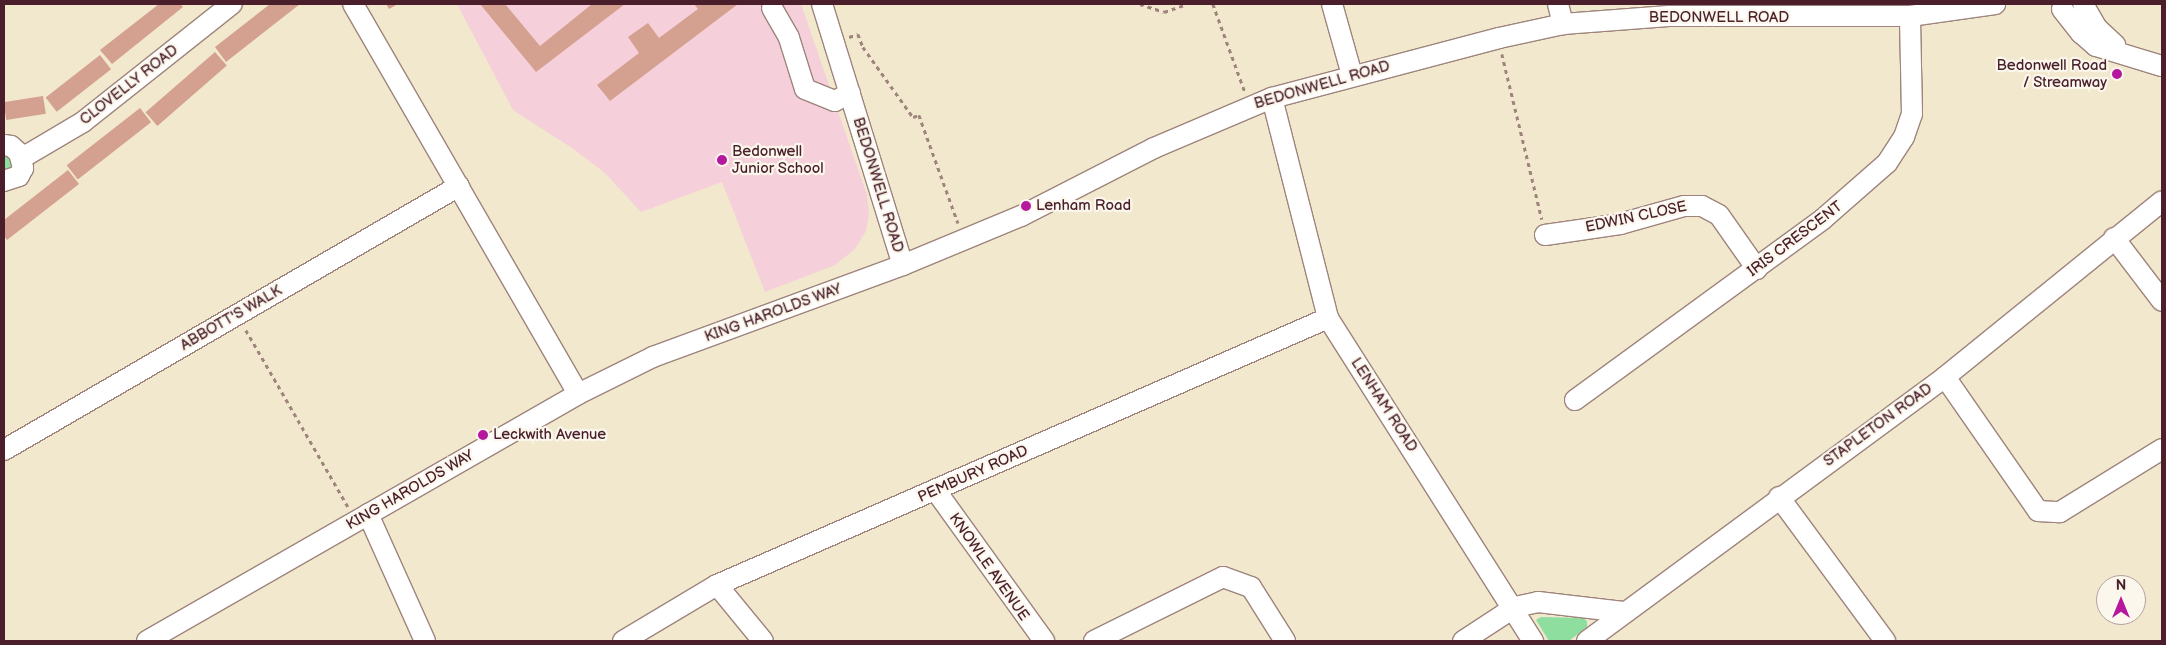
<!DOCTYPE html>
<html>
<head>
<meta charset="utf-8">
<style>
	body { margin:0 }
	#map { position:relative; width:2166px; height:645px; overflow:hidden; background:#f2e8ce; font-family:"Balsamiq Sans",sans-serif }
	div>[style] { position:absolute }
	.built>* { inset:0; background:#f5cfd9 }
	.green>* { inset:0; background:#8edf9f }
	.building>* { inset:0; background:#d4a08f; transform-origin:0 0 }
	.path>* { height:2.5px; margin-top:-1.25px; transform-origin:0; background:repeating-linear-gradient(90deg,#9e847c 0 4px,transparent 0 8px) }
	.roads { filter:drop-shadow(1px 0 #9e847c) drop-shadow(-1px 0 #9e847c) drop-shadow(0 1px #9e847c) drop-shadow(0 -1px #9e847c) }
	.minor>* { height:20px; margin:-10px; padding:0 10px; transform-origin:10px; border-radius:10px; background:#fff }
	.dots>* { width:14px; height:14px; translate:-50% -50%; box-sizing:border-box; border:2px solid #fbf7ec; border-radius:50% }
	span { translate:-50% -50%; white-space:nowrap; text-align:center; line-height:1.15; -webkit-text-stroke:4.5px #fbf7ec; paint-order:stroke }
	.street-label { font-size:15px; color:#4a1f2b }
	.poi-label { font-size:15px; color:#4a1f2b }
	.right { translate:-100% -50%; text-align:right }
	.left { translate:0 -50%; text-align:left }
	.frame { position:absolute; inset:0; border:5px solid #4a1f2b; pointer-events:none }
	.north { position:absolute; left:2096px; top:575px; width:50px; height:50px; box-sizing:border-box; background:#fbf7ec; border:1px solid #b4a19f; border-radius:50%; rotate:0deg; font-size:14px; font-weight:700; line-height:20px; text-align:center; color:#4a1f2b }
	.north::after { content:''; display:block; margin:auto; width:18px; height:22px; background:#b5179e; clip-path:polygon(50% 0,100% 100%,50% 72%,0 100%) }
</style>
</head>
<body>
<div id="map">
	<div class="built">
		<div style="clip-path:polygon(457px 4px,801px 4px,867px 195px,869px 214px,866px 231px,855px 249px,835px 265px,765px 292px,722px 182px,641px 212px,605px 173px,572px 148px,513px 110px)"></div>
	</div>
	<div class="green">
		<div style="clip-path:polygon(4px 152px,14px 159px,12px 169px,4px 173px)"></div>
		<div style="clip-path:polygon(1541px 617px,1583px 618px,1587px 621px,1587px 627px,1569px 641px,1549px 641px,1536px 620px)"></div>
	</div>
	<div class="building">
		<div style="clip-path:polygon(159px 4px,180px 4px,183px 7px,112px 64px,100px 50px)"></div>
		<div style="clip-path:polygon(270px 4px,300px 4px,226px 62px,215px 47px)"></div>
		<div style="clip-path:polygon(386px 4px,398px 4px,389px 9px)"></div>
		<div style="clip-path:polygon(480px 4px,505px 4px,540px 46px,592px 4px,625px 4px,536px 72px)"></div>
		<div style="clip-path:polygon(694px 4px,738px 4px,610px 101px,597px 85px,639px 53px,628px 37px,648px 23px,659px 38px,698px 9px)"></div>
		<div style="left:215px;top:52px;width:18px;height:92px;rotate:49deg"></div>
		<div style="left:100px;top:55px;width:18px;height:69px;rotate:52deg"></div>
		<div style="left:43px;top:96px;width:18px;height:40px;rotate:81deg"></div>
		<div style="left:140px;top:108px;width:18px;height:93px;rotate:52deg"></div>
		<div style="clip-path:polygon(68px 170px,79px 184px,7px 240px,4px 236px,4px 220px)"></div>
	</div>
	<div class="path">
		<div style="left:1140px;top:4px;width:25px;rotate:18deg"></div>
		<div style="left:1164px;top:12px;width:24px;rotate:-19deg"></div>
		<div style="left:1213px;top:4px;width:94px;rotate:70deg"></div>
		<div style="left:849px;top:37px;width:9px;rotate:-18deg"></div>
		<div style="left:858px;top:34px;width:14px;rotate:69deg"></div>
		<div style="left:863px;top:47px;width:86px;rotate:54.5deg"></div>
		<div style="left:913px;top:117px;width:6px;rotate:-18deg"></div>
		<div style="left:919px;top:115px;width:115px;rotate:70.1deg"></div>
		<div style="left:1502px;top:54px;width:170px;rotate:76.4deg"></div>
		<div style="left:246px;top:330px;width:204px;rotate:60deg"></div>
	</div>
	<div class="roads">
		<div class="minor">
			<div style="left:353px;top:4px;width:450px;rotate:60deg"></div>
			<div style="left:822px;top:4px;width:273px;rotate:72.8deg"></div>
			<div style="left:1332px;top:4px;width:74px;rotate:74.3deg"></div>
			<div style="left:1558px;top:4px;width:21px;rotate:76deg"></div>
			<div style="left:2083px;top:4px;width:28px;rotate:60deg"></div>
			<div style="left:2097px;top:28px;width:25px;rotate:43deg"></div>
			<div style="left:772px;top:8px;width:34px;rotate:60deg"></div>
			<div style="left:789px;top:38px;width:53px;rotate:72.6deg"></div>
			<div style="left:805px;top:89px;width:32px;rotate:22deg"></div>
			<div style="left:835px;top:101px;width:17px;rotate:-28deg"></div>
			<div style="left:2062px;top:9px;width:31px;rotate:52deg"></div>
			<div style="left:2081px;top:33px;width:20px;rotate:41deg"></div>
			<div style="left:2096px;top:46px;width:69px;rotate:16.9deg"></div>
			<div style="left:1272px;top:98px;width:227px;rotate:75.7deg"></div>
			<div style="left:1328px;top:318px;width:383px;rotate:57.6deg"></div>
			<div style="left:4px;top:145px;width:7px;rotate:8deg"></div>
			<div style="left:11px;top:146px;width:11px;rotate:41deg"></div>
			<div style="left:19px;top:153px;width:16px;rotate:75deg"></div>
			<div style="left:23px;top:168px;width:9px;rotate:117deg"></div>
			<div style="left:19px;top:176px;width:16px;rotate:162deg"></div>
			<div style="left:22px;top:158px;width:71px;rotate:-30.5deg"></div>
			<div style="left:83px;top:122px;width:190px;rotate:-38.4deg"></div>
			<div style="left:1545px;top:235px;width:76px;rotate:-8.3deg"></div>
			<div style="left:1620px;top:224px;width:66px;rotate:-15.7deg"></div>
			<div style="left:1684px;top:206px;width:18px"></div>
			<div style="left:1702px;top:206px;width:19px;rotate:28deg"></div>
			<div style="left:1719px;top:215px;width:66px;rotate:54.9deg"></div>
			<div style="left:2114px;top:238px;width:79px;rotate:52.7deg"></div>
			<div style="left:1945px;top:377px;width:163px;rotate:55.2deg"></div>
			<div style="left:2038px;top:511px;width:22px;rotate:3deg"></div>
			<div style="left:2060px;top:512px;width:120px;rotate:-31.7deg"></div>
			<div style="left:1575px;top:400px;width:307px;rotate:-36.1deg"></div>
			<div style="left:1823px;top:219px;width:85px;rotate:-41.2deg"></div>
			<div style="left:1887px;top:163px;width:31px;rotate:-57deg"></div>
			<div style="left:1904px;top:137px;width:24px;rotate:-71deg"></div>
			<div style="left:1912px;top:114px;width:98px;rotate:-91.2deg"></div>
			<div style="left:4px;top:450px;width:526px;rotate:-30.12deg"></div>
			<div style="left:936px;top:491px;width:185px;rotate:54.2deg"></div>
			<div style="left:1779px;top:497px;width:179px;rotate:53.6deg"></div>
			<div style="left:368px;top:514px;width:139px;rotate:65.8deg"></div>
			<div style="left:717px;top:585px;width:72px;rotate:50.6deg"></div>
			<div style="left:147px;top:641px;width:497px;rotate:-29.8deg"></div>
			<div style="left:578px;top:394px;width:84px;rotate:-26.3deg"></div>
			<div style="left:653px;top:357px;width:266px;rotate:-20.2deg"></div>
			<div style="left:903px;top:265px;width:128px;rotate:-22.6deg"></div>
			<div style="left:1021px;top:216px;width:149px;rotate:-27.1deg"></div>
			<div style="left:1154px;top:148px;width:128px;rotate:-23deg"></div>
			<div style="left:1272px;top:98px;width:235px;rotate:-14.8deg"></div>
			<div style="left:1499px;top:38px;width:66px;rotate:-12.3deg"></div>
			<div style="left:1563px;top:24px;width:106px;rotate:-4.3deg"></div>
			<div style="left:1669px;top:16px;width:241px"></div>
			<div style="left:1910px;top:16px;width:86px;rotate:-8deg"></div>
			<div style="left:623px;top:641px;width:109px;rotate:-30.8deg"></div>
			<div style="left:717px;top:585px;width:667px;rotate:-23.6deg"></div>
			<div style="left:1094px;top:641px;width:144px;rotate:-26.4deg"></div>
			<div style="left:1223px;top:577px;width:30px;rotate:20deg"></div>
			<div style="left:1251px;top:587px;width:64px;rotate:57.8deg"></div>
			<div style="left:1463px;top:641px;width:62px;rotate:-33.2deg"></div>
			<div style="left:1515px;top:607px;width:24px;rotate:-12deg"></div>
			<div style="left:1538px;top:602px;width:86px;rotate:6.7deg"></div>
			<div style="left:1587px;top:641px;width:445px;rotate:-36.4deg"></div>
			<div style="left:1945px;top:377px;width:279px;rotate:-39deg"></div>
		</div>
	</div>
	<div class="dots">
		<div style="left:2117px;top:74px;background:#b5179e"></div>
		<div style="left:722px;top:160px;background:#b5179e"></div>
		<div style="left:1026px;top:206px;background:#b5179e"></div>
		<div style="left:483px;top:435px;background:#b5179e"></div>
	</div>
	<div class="street-label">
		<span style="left:1719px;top:18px">BEDONWELL ROAD</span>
		<span style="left:129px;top:85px;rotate:-38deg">CLOVELLY ROAD</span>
		<span style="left:1322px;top:85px;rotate:-16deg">BEDONWELL ROAD</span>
		<span style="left:878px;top:185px;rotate:73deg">BEDONWELL ROAD</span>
		<span style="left:1636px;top:217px;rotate:-12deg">EDWIN CLOSE</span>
		<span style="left:1795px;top:239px;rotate:-37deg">IRIS CRESCENT</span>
		<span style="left:773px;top:313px;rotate:-20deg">KING HAROLDS WAY</span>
		<span style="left:231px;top:318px;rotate:-30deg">ABBOTT'S WALK</span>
		<span style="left:1384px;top:405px;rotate:57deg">LENHAM ROAD</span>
		<span style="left:1878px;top:425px;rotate:-36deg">STAPLETON ROAD</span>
		<span style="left:973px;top:474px;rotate:-24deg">PEMBURY ROAD</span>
		<span style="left:410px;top:490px;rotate:-30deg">KING HAROLDS WAY</span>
		<span style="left:989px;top:567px;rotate:55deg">KNOWLE AVENUE</span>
	</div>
	<div class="poi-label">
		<span class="right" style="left:2107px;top:74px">Bedonwell Road<br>/ Streamway</span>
		<span class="left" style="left:732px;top:160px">Bedonwell<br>Junior School</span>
		<span class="left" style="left:1036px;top:206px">Lenham Road</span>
		<span class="left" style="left:493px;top:435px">Leckwith Avenue</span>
	</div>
	<div class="frame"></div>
	<div class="north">N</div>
</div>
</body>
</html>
